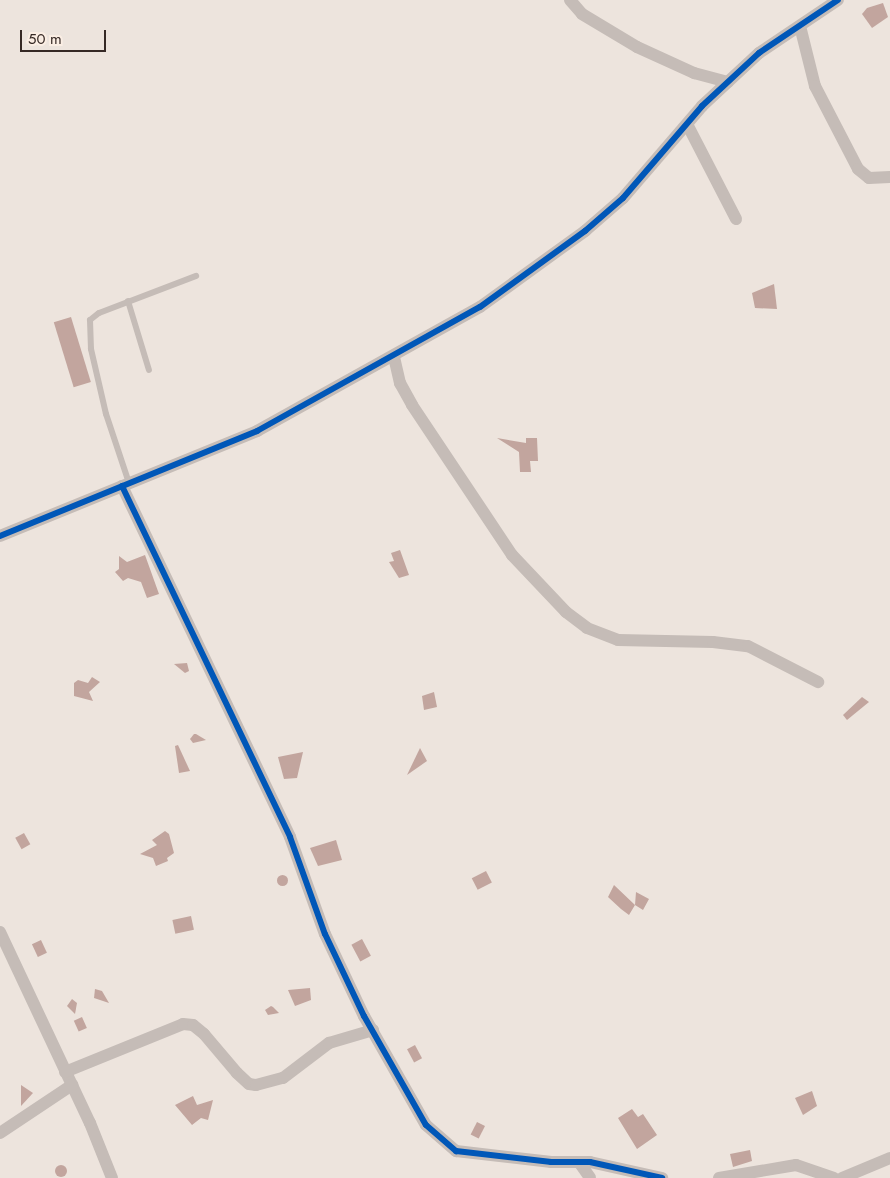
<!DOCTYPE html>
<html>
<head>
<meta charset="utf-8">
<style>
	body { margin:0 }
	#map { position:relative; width:890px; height:1178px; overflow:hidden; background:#ede4dd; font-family:Jost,sans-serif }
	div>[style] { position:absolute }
	.building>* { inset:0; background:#c2a59e; transform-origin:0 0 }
	.round { border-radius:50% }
	.lane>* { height:6px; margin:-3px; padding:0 3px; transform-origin:3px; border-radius:3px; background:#c5bcb7 }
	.street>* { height:12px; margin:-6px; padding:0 6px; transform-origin:6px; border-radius:6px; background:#c5bcb7 }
	.cycleway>* { height:6px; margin:-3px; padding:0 3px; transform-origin:3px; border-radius:3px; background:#0057b8 }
	span { translate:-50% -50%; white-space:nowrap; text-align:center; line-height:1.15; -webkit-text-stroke:4px #fbeee4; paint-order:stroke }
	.scale { position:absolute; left:20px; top:30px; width:86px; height:22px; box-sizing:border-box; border:2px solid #362925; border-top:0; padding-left:6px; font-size:15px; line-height:18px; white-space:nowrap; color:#362925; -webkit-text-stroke:4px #fbeee4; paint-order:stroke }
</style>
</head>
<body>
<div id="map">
	<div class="building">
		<div style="clip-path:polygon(883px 3px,888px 17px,872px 28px,862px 14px,867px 8px)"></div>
		<div style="clip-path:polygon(774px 284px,777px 309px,755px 308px,752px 293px)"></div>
		<div style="left:71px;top:317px;width:68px;height:18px;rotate:73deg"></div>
		<div style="clip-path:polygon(497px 438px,526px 443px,526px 438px,537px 438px,538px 461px,530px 461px,531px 472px,520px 472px,519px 452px)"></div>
		<div style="clip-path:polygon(400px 550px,409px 575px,399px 578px,389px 562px,394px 561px,391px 553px)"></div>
		<div style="clip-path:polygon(145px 555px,159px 594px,147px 598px,141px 582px,128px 578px,123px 581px,115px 572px,119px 569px,119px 556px,127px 562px)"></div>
		<div style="clip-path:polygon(187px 663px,189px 671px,185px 673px,174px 664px)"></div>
		<div style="clip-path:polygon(92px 677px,100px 682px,89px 692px,93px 701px,74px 696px,74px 683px,78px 680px,88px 683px)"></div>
		<div style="clip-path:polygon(434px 692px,437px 707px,424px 710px,422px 696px)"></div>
		<div style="clip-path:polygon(862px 697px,869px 702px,847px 720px,843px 715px)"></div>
		<div style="clip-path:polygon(194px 734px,196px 734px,206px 740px,193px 743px,190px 739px)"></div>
		<div style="clip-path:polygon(178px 745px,190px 771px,179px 773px,175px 746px)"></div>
		<div style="clip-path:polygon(420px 748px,427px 761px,407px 775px)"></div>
		<div style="clip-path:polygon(303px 752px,297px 778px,284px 779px,278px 757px)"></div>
		<div style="clip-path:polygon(165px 831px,169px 834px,174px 853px,167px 858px,168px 861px,156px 866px,153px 858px,140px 854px,157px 845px,152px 840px)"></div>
		<div style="left:24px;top:833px;width:13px;height:10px;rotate:61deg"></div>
		<div style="clip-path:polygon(336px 840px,342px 860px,318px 866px,310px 848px)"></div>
		<div style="left:486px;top:871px;width:13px;height:16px;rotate:63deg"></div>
		<div class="round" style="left:276.5px;top:874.5px;width:11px;height:11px"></div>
		<div style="clip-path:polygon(614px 885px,635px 905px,636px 892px,649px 899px,643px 910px,635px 905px,629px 915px,621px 909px,608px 897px)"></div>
		<div style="left:191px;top:916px;width:14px;height:19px;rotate:78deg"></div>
		<div style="left:362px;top:939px;width:19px;height:12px;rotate:62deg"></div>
		<div style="left:41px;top:940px;width:14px;height:10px;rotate:65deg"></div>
		<div style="clip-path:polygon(310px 988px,311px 1000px,295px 1006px,288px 990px)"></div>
		<div style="clip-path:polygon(95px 989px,102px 991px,109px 1003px,94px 998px)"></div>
		<div style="clip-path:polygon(72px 999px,77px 1003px,75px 1014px,67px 1006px)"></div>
		<div style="clip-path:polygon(271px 1006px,273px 1007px,279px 1013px,268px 1015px,265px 1010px)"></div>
		<div style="left:82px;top:1017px;width:12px;height:9px;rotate:66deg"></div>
		<div style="left:415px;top:1045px;width:15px;height:9px;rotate:62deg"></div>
		<div style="clip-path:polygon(21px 1085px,33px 1093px,21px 1106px)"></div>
		<div style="clip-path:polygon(812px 1091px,817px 1106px,803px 1115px,795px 1098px)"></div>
		<div style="clip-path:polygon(193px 1096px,197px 1105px,213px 1100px,208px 1120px,201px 1118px,192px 1125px,175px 1105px)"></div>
		<div style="clip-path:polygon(632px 1109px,638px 1117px,643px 1114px,657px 1135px,637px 1149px,618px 1118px)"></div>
		<div style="left:477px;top:1122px;width:9px;height:14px;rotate:27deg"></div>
		<div style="clip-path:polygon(750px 1150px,752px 1161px,733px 1167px,730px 1154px)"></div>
		<div class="round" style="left:55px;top:1165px;width:12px;height:12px"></div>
	</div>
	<div class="lane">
		<div style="left:128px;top:301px;width:72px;rotate:73.1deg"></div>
		<div style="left:129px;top:483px;width:73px;rotate:-108.4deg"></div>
		<div style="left:106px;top:414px;width:67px;rotate:-103deg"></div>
		<div style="left:91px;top:349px;width:29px;rotate:-92deg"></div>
		<div style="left:90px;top:320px;width:11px;rotate:-38deg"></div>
		<div style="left:99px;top:313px;width:104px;rotate:-20.9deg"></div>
	</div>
	<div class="street">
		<div style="left:570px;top:0;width:18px;rotate:49deg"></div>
		<div style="left:582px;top:14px;width:64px;rotate:31deg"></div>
		<div style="left:637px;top:47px;width:63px;rotate:24.5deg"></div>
		<div style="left:694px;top:73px;width:35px;rotate:15deg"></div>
		<div style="left:800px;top:26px;width:62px;rotate:76deg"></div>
		<div style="left:815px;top:86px;width:93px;rotate:62.6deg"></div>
		<div style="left:858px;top:169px;width:14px;rotate:39deg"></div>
		<div style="left:869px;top:178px;width:21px;rotate:-3deg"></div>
		<div style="left:687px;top:124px;width:107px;rotate:62.7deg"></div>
		<div style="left:394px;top:357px;width:27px;rotate:77deg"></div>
		<div style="left:400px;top:383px;width:25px;rotate:61deg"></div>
		<div style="left:412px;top:405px;width:180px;rotate:56.3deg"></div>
		<div style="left:512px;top:555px;width:79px;rotate:46.5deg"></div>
		<div style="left:566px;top:612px;width:26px;rotate:37deg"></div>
		<div style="left:587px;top:628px;width:33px;rotate:21deg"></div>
		<div style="left:618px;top:640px;width:95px;rotate:1.2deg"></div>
		<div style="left:713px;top:642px;width:35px;rotate:7deg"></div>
		<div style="left:748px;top:646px;width:79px;rotate:27.2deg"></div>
		<div style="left:122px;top:486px;width:389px;rotate:64.4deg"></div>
		<div style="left:290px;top:837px;width:103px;rotate:70.2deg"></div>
		<div style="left:325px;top:934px;width:91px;rotate:64.6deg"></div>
		<div style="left:364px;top:1016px;width:125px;rotate:60.4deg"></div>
		<div style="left:426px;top:1125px;width:40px;rotate:41deg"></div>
		<div style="left:456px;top:1151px;width:96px;rotate:6.6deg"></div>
		<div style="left:551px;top:1162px;width:39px"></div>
		<div style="left:590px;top:1162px;width:74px;rotate:12.5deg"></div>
		<div style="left:0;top:536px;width:278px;rotate:-22.2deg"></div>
		<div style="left:257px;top:431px;width:255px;rotate:-29.1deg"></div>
		<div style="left:480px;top:307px;width:130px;rotate:-35.9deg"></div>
		<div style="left:585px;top:231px;width:50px;rotate:-41deg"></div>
		<div style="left:623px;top:198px;width:121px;rotate:-49.3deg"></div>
		<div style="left:702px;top:106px;width:78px;rotate:-42.9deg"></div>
		<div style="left:759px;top:53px;width:95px;rotate:-33.9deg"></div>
		<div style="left:0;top:932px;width:211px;rotate:64.8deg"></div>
		<div style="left:90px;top:1123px;width:59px;rotate:68.2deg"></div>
		<div style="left:65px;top:1072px;width:127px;rotate:-22.1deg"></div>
		<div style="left:183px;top:1024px;width:10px;rotate:6deg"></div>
		<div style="left:193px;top:1025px;width:14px;rotate:39deg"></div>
		<div style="left:204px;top:1034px;width:51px;rotate:49.8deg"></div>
		<div style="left:237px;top:1073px;width:16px;rotate:43deg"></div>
		<div style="left:249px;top:1084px;width:7px;rotate:8deg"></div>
		<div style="left:256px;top:1085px;width:28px;rotate:-15deg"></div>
		<div style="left:283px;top:1078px;width:58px;rotate:-37.3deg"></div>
		<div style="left:329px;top:1043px;width:46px;rotate:-16.5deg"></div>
		<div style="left:0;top:1133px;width:87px;rotate:-33.7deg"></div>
		<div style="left:579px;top:1162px;width:19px;rotate:55deg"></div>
		<div style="left:719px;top:1178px;width:78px;rotate:-9.6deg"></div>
		<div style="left:796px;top:1165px;width:40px;rotate:18.9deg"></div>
		<div style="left:842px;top:1178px;width:52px;rotate:-22.6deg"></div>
	</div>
	<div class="cycleway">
		<div style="left:122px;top:486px;width:389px;rotate:64.4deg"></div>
		<div style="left:290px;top:837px;width:103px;rotate:70.2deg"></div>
		<div style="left:325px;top:934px;width:91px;rotate:64.6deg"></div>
		<div style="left:364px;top:1016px;width:125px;rotate:60.4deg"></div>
		<div style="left:426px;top:1125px;width:40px;rotate:41deg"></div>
		<div style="left:456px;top:1151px;width:96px;rotate:6.6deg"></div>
		<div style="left:551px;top:1162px;width:39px"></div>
		<div style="left:590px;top:1162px;width:74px;rotate:12.5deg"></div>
		<div style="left:0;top:536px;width:278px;rotate:-22.2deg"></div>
		<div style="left:257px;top:431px;width:255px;rotate:-29.1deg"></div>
		<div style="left:480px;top:307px;width:130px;rotate:-35.9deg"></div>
		<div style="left:585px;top:231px;width:50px;rotate:-41deg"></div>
		<div style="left:623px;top:198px;width:121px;rotate:-49.3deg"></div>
		<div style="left:702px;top:106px;width:78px;rotate:-42.9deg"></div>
		<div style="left:759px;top:53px;width:95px;rotate:-33.9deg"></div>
	</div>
	<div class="scale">50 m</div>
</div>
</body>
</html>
